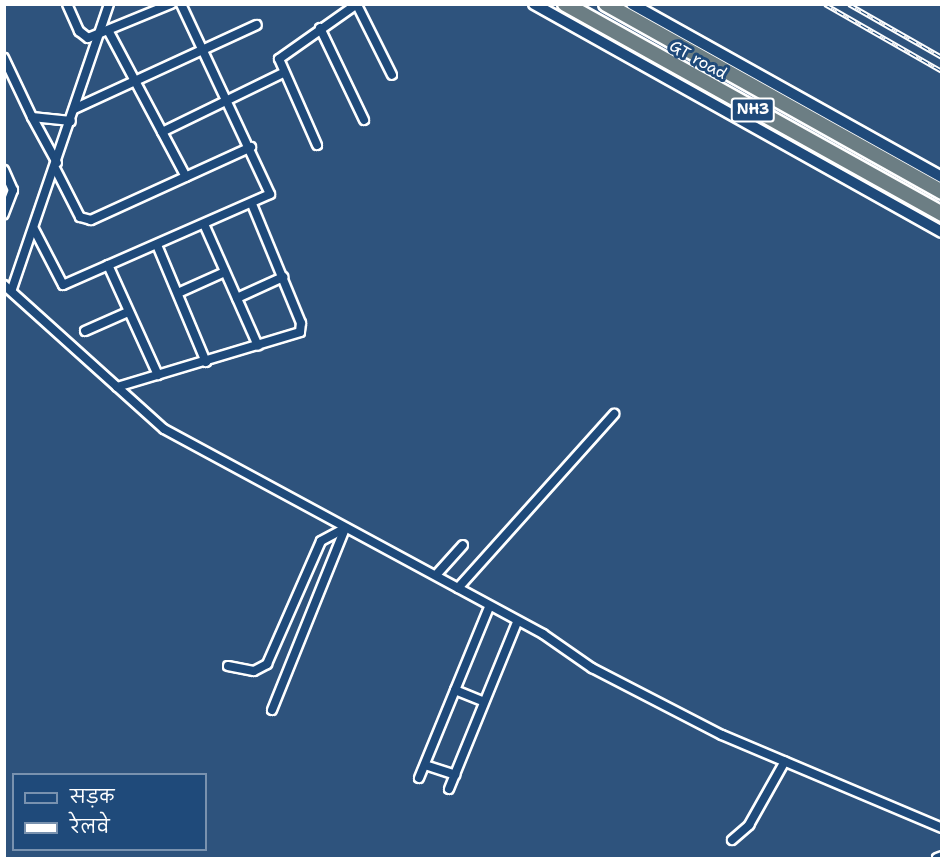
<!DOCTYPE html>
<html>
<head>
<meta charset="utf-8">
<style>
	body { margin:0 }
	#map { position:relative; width:946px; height:863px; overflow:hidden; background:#2e537d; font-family:"Shantell Sans","Playpen Sans Deva",sans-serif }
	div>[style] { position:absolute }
	.roads { filter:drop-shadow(2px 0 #fff) drop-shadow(-2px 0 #fff) drop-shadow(0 2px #fff) drop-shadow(0 -2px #fff) }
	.street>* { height:8px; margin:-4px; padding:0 4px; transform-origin:4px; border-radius:4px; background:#1f4a7a }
	.secondary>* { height:10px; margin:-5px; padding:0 5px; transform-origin:5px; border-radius:5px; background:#1f4a7a }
	.highway>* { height:14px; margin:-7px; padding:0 7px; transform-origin:7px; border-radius:7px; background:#6c7e84 }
	.rail>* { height:4.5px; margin-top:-2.25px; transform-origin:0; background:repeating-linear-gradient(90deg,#1f4a7a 0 7px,#fff 0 14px); box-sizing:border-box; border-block:2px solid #fff }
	span { translate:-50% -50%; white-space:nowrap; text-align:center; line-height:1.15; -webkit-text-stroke:6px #1f4a7a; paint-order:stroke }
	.shield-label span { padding:2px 4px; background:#1f4a7a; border:2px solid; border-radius:4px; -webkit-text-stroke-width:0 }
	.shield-label { font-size:15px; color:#fff; font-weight:700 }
	.street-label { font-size:16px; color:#fff }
	.frame { position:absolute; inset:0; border:6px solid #fff; pointer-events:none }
	.legend { position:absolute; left:12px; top:773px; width:195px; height:78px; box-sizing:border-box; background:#1f4a7a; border:2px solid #7992af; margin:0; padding:8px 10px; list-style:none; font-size:18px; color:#fff }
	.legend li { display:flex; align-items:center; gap:12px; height:30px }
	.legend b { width:30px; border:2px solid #7992af }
</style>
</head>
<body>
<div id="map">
	<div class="roads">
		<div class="street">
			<div style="left:67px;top:4px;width:30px;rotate:66deg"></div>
			<div style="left:79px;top:31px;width:11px;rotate:38deg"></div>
			<div style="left:88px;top:38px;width:90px;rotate:-22.3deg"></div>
			<div style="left:357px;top:5px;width:78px;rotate:63.4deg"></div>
			<div style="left:320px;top:28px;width:102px;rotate:64.4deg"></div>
			<div style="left:109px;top:32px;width:164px;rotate:62deg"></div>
			<div style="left:4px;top:58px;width:65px;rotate:64.6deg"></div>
			<div style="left:32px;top:117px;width:39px;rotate:6deg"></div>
			<div style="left:74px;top:109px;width:201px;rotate:-24.7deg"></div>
			<div style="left:32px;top:117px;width:52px;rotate:61.5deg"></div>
			<div style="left:162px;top:132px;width:135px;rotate:-26deg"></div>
			<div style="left:317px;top:145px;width:94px;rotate:-113.8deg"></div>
			<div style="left:279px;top:59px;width:95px;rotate:-35.2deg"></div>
			<div style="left:55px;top:168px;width:55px;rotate:63deg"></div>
			<div style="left:80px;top:217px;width:11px;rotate:15deg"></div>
			<div style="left:91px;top:220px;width:176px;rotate:-24.5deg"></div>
			<div style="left:4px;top:170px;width:22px;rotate:66deg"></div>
			<div style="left:13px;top:190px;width:26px;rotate:111deg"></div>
			<div style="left:204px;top:224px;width:133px;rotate:66.1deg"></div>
			<div style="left:34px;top:229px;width:63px;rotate:62.6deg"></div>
			<div style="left:63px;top:285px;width:226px;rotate:-23.7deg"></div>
			<div style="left:270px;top:194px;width:210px;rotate:-115.1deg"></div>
			<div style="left:157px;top:245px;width:127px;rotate:67.3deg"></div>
			<div style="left:108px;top:265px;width:121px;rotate:65.6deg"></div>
			<div style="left:4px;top:285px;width:215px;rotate:42deg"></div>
			<div style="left:164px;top:429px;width:431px;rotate:28.4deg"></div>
			<div style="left:543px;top:634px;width:60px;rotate:34.8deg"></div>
			<div style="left:592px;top:668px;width:146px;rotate:27.3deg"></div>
			<div style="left:722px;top:735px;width:239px;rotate:22.9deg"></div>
			<div style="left:12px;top:289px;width:301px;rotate:-71.2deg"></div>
			<div style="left:178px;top:293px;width:51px;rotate:-24.1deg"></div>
			<div style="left:237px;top:298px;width:51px;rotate:-24.5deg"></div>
			<div style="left:85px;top:331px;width:47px;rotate:-23.8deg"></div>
			<div style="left:117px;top:387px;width:191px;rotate:-16.7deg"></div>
			<div style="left:300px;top:332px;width:9px;rotate:-84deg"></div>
			<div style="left:301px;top:323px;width:129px;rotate:-112.4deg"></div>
			<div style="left:436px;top:575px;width:40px;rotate:-48deg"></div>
			<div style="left:458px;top:588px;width:234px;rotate:-48.1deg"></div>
			<div style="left:228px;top:666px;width:26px;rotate:11deg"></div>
			<div style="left:254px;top:671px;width:15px;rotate:-28deg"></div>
			<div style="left:267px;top:664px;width:134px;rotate:-66.3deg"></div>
			<div style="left:321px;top:541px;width:26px;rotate:-28deg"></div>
			<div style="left:455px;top:690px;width:31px;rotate:22deg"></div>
			<div style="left:272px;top:710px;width:196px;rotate:-68.1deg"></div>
			<div style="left:425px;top:765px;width:32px;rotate:18deg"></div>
			<div style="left:419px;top:778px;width:185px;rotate:-67.7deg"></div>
			<div style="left:449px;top:789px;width:180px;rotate:-67.8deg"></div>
			<div style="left:732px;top:840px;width:23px;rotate:-41deg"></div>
			<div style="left:749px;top:825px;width:73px;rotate:-60.6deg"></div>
			<div style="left:937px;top:858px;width:5px;rotate:-22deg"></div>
		</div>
		<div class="secondary">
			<div style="left:534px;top:4px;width:467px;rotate:29.2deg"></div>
			<div style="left:632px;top:4px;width:355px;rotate:29.2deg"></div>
		</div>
		<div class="highway">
			<div style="left:565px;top:4px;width:432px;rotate:29.1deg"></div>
			<div style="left:606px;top:4px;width:385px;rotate:29.2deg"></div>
		</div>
	</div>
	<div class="rail">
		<div style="left:825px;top:4px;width:135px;rotate:29.8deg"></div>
		<div style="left:849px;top:4px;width:107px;rotate:29.7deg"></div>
	</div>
	<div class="shield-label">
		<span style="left:753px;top:110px">NH3</span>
	</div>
	<div class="street-label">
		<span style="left:698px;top:60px;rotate:29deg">GT road</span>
	</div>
	<div class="frame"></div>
	<ul class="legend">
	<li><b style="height:8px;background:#1f4a7a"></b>सड़क</li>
	<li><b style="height:8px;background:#fff"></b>रेलवे</li>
	</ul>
</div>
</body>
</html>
